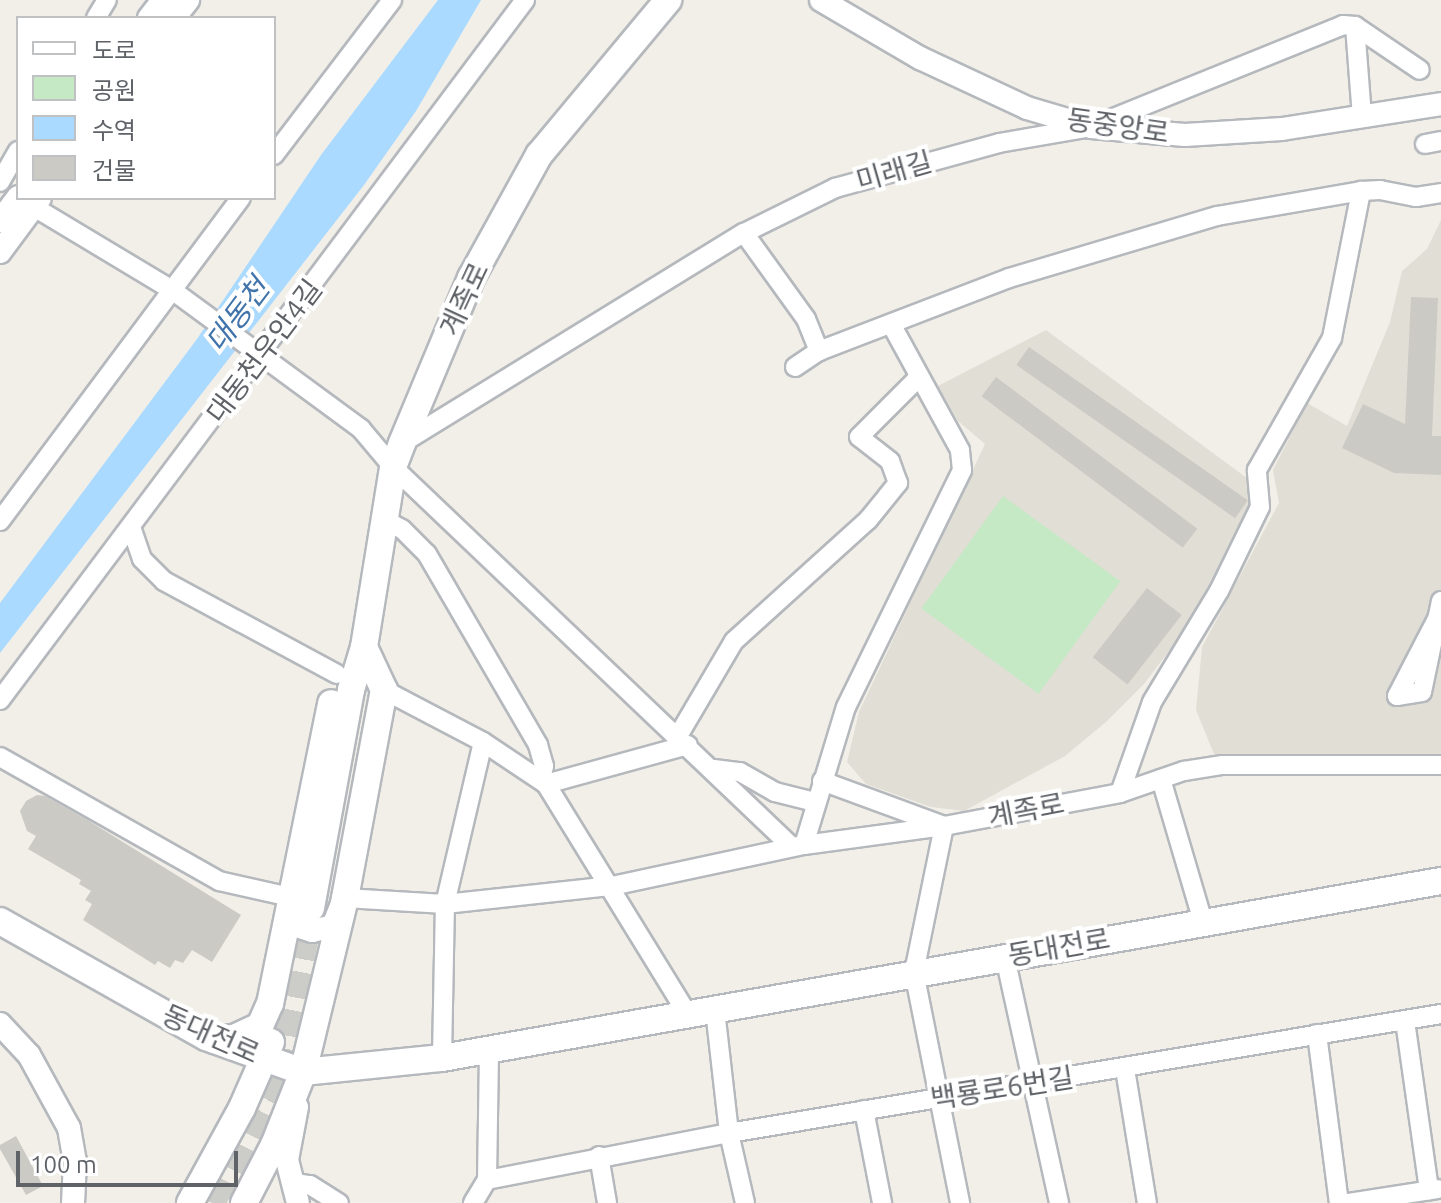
<!DOCTYPE html>
<html>
<head>
<meta charset="utf-8">
<style>
	body { margin:0 }
	#map { position:relative; width:1441px; height:1203px; overflow:hidden; background:#f1efe8; font-family:Ubuntu,"Noto Sans KR",sans-serif }
	div>[style] { position:absolute }
	.education>* { inset:0; background:#e1ded6 }
	.green>* { inset:0; background:#c5e8c5; transform-origin:0 0 }
	.water>* { inset:0; background:#aadaff }
	.building>* { inset:0; background:#cccac5; transform-origin:0 0 }
	.secondary-tunnel>* { height:26px; margin-top:-13px; transform-origin:0; background:repeating-linear-gradient(90deg,#ccccc8 0 26px,transparent 0 39px) }
	.roads { filter:drop-shadow(2px 0 #b5b8bc) drop-shadow(-2px 0 #b5b8bc) drop-shadow(0 2px #b5b8bc) drop-shadow(0 -2px #b5b8bc) }
	.minor>* { height:18px; margin:-9px; padding:0 9px; transform-origin:9px; border-radius:9px; background:#fff }
	.tertiary>* { height:22px; margin:-11px; padding:0 11px; transform-origin:11px; border-radius:11px; background:#fff }
	.secondary>* { height:26px; margin:-13px; padding:0 13px; transform-origin:13px; border-radius:13px; background:#fff }
	span { translate:-50% -50%; white-space:nowrap; text-align:center; line-height:1.15; -webkit-text-stroke:8px #fff; paint-order:stroke }
	.street-label { font-size:28px; color:#5f6368 }
	.water-label { font-size:30px; color:#4174aa; font-style:italic }
	.legend { position:absolute; left:16px; top:16px; width:260px; height:184px; box-sizing:border-box; background:#fff; border:2px solid #bfc1c3; margin:0; padding:10px 14px; list-style:none; font-size:24px; color:#5f6368 }
	.legend li { display:flex; align-items:center; gap:16px; height:40px }
	.legend b { width:40px; border:2px solid #bfc1c3 }
	.scale { position:absolute; left:16px; top:1151px; width:222px; height:36px; box-sizing:border-box; border:4px solid #5f6368; border-top:0; padding-left:10px; font-size:24px; line-height:28px; white-space:nowrap; color:#5f6368; -webkit-text-stroke:6px #fff; paint-order:stroke }
</style>
</head>
<body>
<div id="map">
	<div class="education">
		<div style="clip-path:polygon(1441px 220px,1441px 757px,1214px 754px,1196px 710px,1202px 647px,1279px 503px,1273px 470px,1307px 403px,1347px 426px,1390px 322px,1402px 271px,1427px 249px)"></div>
		<div style="clip-path:polygon(1046px 330px,1251px 481px,1254px 508px,1215px 590px,1144px 684px,1106px 722px,1065px 756px,964px 811px,931px 807px,866px 784px,847px 762px,859px 712px,985px 444px,958px 421px,938px 386px)"></div>
	</div>
	<div class="green">
		<div style="left:1003px;top:496px;width:145px;height:139px;rotate:36deg"></div>
	</div>
	<div class="water">
		<div style="clip-path:polygon(438px 0,481px 0,416px 111px,364px 185px,0 653px,0 603px,197px 339px,321px 155px)"></div>
	</div>
	<div class="building">
		<div style="clip-path:polygon(1411px 297px,1438px 298px,1432px 436px,1441px 436px,1441px 475px,1394px 473px,1342px 448px,1363px 404px,1405px 424px)"></div>
		<div style="left:1029px;top:347px;width:267px;height:22px;rotate:35deg"></div>
		<div style="left:996px;top:377px;width:252px;height:24px;rotate:37deg"></div>
		<div style="left:1147px;top:588px;width:44px;height:88px;rotate:38deg"></div>
		<div style="clip-path:polygon(37px 795px,45px 796px,89px 821px,241px 915px,212px 962px,192px 950px,183px 963px,175px 960px,170px 968px,158px 961px,155px 965px,83px 920px,92px 904px,85px 900px,91px 891px,79px 884px,81px 880px,28px 849px,36px 836px,27px 831px,20px 811px,26px 801px)"></div>
		<div style="clip-path:polygon(16px 1136px,43px 1186px,26px 1195px,0 1149px,0 1145px)"></div>
	</div>
	<div class="secondary-tunnel">
		<div style="left:212px;top:1203px;width:146px;rotate:-62.2deg"></div>
		<div style="left:280px;top:1074px;width:169px;rotate:-79.4deg"></div>
	</div>
	<div class="roads">
		<div class="minor">
			<div style="left:96px;top:18px;width:21px;rotate:-59deg"></div>
			<div style="left:1355px;top:26px;width:92px;rotate:85.6deg"></div>
			<div style="left:1425px;top:144px;width:16px;rotate:-11deg"></div>
			<div style="left:274px;top:155px;width:195px;rotate:-52.7deg"></div>
			<div style="left:0;top:182px;width:36px;rotate:-60deg"></div>
			<div style="left:24px;top:201px;width:173px;rotate:31deg"></div>
			<div style="left:172px;top:290px;width:235px;rotate:36.3deg"></div>
			<div style="left:361px;top:429px;width:50px;rotate:49.9deg"></div>
			<div style="left:393px;top:467px;width:551px;rotate:43.6deg"></div>
			<div style="left:744px;top:233px;width:106px;rotate:54.2deg"></div>
			<div style="left:806px;top:319px;width:35px;rotate:68deg"></div>
			<div style="left:795px;top:367px;width:29px;rotate:-34deg"></div>
			<div style="left:819px;top:351px;width:204px;rotate:-21deg"></div>
			<div style="left:1009px;top:278px;width:217px;rotate:-16.6deg"></div>
			<div style="left:1217px;top:216px;width:146px;rotate:-9.8deg"></div>
			<div style="left:1361px;top:191px;width:19px;rotate:-3deg"></div>
			<div style="left:1380px;top:190px;width:37px;rotate:11deg"></div>
			<div style="left:1416px;top:197px;width:25px;rotate:-9deg"></div>
			<div style="left:402px;top:443px;width:401px;rotate:-31.6deg"></div>
			<div style="left:744px;top:233px;width:102px;rotate:-26.3deg"></div>
			<div style="left:835px;top:188px;width:170px;rotate:-15.3deg"></div>
			<div style="left:999px;top:143px;width:93px;rotate:-9.9deg"></div>
			<div style="left:1091px;top:127px;width:272px;rotate:-22deg"></div>
			<div style="left:1343px;top:25px;width:12px;rotate:5deg"></div>
			<div style="left:1355px;top:26px;width:78px;rotate:34.1deg"></div>
			<div style="left:383px;top:519px;width:21px;rotate:28deg"></div>
			<div style="left:402px;top:529px;width:35px;rotate:45deg"></div>
			<div style="left:427px;top:554px;width:221px;rotate:59.8deg"></div>
			<div style="left:538px;top:745px;width:22px;rotate:74deg"></div>
			<div style="left:544px;top:766px;width:14px;rotate:102deg"></div>
			<div style="left:0;top:521px;width:403px;rotate:-53.3deg"></div>
			<div style="left:131px;top:527px;width:34px;rotate:71deg"></div>
			<div style="left:142px;top:559px;width:31px;rotate:45deg"></div>
			<div style="left:164px;top:581px;width:196px;rotate:28.3deg"></div>
			<div style="left:1438px;top:617px;width:89px;rotate:117.4deg"></div>
			<div style="left:1397px;top:696px;width:25px;rotate:-9deg"></div>
			<div style="left:1422px;top:692px;width:93px;rotate:-78.2deg"></div>
			<div style="left:384px;top:690px;width:112px;rotate:27.7deg"></div>
			<div style="left:483px;top:742px;width:76px;rotate:33.7deg"></div>
			<div style="left:546px;top:784px;width:271px;rotate:58.4deg"></div>
			<div style="left:0;top:700px;width:875px;rotate:-53.13deg"></div>
			<div style="left:678px;top:736px;width:110px;rotate:-59.5deg"></div>
			<div style="left:734px;top:641px;width:181px;rotate:-42.1deg"></div>
			<div style="left:868px;top:520px;width:48px;rotate:-51deg"></div>
			<div style="left:898px;top:483px;width:23px;rotate:-110deg"></div>
			<div style="left:890px;top:461px;width:39px;rotate:-142deg"></div>
			<div style="left:859px;top:437px;width:85px;rotate:-45deg"></div>
			<div style="left:0;top:757px;width:252px;rotate:29.5deg"></div>
			<div style="left:219px;top:881px;width:73px;rotate:12.7deg"></div>
			<div style="left:714px;top:769px;width:26px;rotate:7deg"></div>
			<div style="left:740px;top:772px;width:40px;rotate:29.7deg"></div>
			<div style="left:775px;top:792px;width:41px;rotate:14deg"></div>
			<div style="left:1161px;top:779px;width:149px;rotate:73.6deg"></div>
			<div style="left:822px;top:781px;width:130px;rotate:20.2deg"></div>
			<div style="left:944px;top:826px;width:149px;rotate:101.6deg"></div>
			<div style="left:914px;top:972px;width:236px;rotate:78.7deg"></div>
			<div style="left:546px;top:784px;width:147px;rotate:-15.4deg"></div>
			<div style="left:1120px;top:793px;width:96px;rotate:-70.6deg"></div>
			<div style="left:1152px;top:702px;width:130px;rotate:-58.9deg"></div>
			<div style="left:1219px;top:591px;width:93px;rotate:-64deg"></div>
			<div style="left:1260px;top:507px;width:37px;rotate:-95deg"></div>
			<div style="left:1257px;top:470px;width:152px;rotate:-60.4deg"></div>
			<div style="left:1332px;top:338px;width:150px;rotate:-78.8deg"></div>
			<div style="left:804px;top:845px;width:144px;rotate:-73.1deg"></div>
			<div style="left:846px;top:707px;width:264px;rotate:-63.9deg"></div>
			<div style="left:962px;top:470px;width:20px;rotate:-96deg"></div>
			<div style="left:960px;top:450px;width:144px;rotate:-118.7deg"></div>
			<div style="left:345px;top:898px;width:100px;rotate:3.4deg"></div>
			<div style="left:445px;top:904px;width:168px;rotate:-6.2deg"></div>
			<div style="left:612px;top:886px;width:196px;rotate:-12.1deg"></div>
			<div style="left:804px;top:845px;width:141px;rotate:-7.7deg"></div>
			<div style="left:944px;top:826px;width:179px;rotate:-10.6deg"></div>
			<div style="left:1120px;top:793px;width:68px;rotate:-19deg"></div>
			<div style="left:1184px;top:771px;width:39px;rotate:-9deg"></div>
			<div style="left:1223px;top:765px;width:218px"></div>
			<div style="left:1005px;top:957px;width:252px;rotate:77.6deg"></div>
			<div style="left:715px;top:1010px;width:124px;rotate:83.5deg"></div>
			<div style="left:729px;top:1133px;width:72px;rotate:77.1deg"></div>
			<div style="left:1405px;top:1021px;width:171px;rotate:81.9deg"></div>
			<div style="left:1317px;top:1034px;width:170px;rotate:82.6deg"></div>
			<div style="left:442px;top:1058px;width:154px;rotate:-88.9deg"></div>
			<div style="left:445px;top:904px;width:166px;rotate:-76.8deg"></div>
			<div style="left:1125px;top:1069px;width:136px;rotate:80.7deg"></div>
			<div style="left:864px;top:1110px;width:95px;rotate:79deg"></div>
			<div style="left:599px;top:1156px;width:48px;rotate:80.3deg"></div>
			<div style="left:487px;top:1180px;width:247px;rotate:-11deg"></div>
			<div style="left:729px;top:1133px;width:722px;rotate:-9.49deg"></div>
			<div style="left:295px;top:1183px;width:15px;rotate:8deg"></div>
			<div style="left:310px;top:1185px;width:34px;rotate:32deg"></div>
			<div style="left:473px;top:1203px;width:27px;rotate:-59deg"></div>
			<div style="left:487px;top:1180px;width:131px;rotate:-89.1deg"></div>
			<div style="left:1348px;top:1203px;width:91px;rotate:-8.8deg"></div>
		</div>
		<div class="tertiary">
			<div style="left:821px;top:0;width:115px;rotate:30.4deg"></div>
			<div style="left:920px;top:58px;width:118px;rotate:25deg"></div>
			<div style="left:1027px;top:108px;width:67px;rotate:16.5deg"></div>
			<div style="left:1091px;top:127px;width:94px;rotate:4.9deg"></div>
			<div style="left:1185px;top:135px;width:97px;rotate:-3.5deg"></div>
			<div style="left:1282px;top:129px;width:161px;rotate:-8.9deg"></div>
			<div style="left:149px;top:18px;width:23px;rotate:-52deg"></div>
			<div style="left:174px;top:18px;width:23px;rotate:-52deg"></div>
			<div style="left:0;top:221px;width:30px;rotate:-53deg"></div>
			<div style="left:0;top:252px;width:67px;rotate:-53.5deg"></div>
			<div style="left:290px;top:902px;width:25px;rotate:74deg"></div>
			<div style="left:297px;top:926px;width:16px;rotate:18deg"></div>
			<div style="left:312px;top:931px;width:22px;rotate:-13deg"></div>
			<div style="left:333px;top:926px;width:18px;rotate:-68deg"></div>
			<div style="left:0;top:1024px;width:42px;rotate:46.9deg"></div>
			<div style="left:29px;top:1055px;width:83px;rotate:61.3deg"></div>
			<div style="left:69px;top:1128px;width:34px;rotate:80deg"></div>
			<div style="left:75px;top:1161px;width:42px;rotate:92.7deg"></div>
			<div style="left:297px;top:1107px;width:54px;rotate:100.7deg"></div>
			<div style="left:287px;top:1160px;width:44px;rotate:75.7deg"></div>
		</div>
		<div class="secondary">
			<div style="left:311px;top:908px;width:222px;rotate:-79.6deg"></div>
			<div style="left:351px;top:690px;width:45px;rotate:-73.2deg"></div>
			<div style="left:364px;top:647px;width:182px;rotate:-80.8deg"></div>
			<div style="left:393px;top:467px;width:26px;rotate:-69deg"></div>
			<div style="left:402px;top:443px;width:179px;rotate:-67.3deg"></div>
			<div style="left:471px;top:278px;width:141px;rotate:-61.1deg"></div>
			<div style="left:539px;top:155px;width:202px;rotate:-50.2deg"></div>
			<div style="left:0;top:921px;width:236px;rotate:29.4deg"></div>
			<div style="left:206px;top:1037px;width:103px;rotate:19.8deg"></div>
			<div style="left:303px;top:1072px;width:140px;rotate:-5.8deg"></div>
			<div style="left:442px;top:1058px;width:1015px;rotate:-10.05deg"></div>
			<div style="left:214px;top:1040px;width:20px;rotate:-6deg"></div>
			<div style="left:234px;top:1038px;width:29px;rotate:-25deg"></div>
			<div style="left:260px;top:1026px;width:24px;rotate:-66deg"></div>
			<div style="left:270px;top:1004px;width:307px;rotate:-78.5deg"></div>
			<div style="left:190px;top:1203px;width:108px;rotate:-61.3deg"></div>
			<div style="left:242px;top:1108px;width:72px;rotate:-66.3deg"></div>
			<div style="left:244px;top:1203px;width:65px;rotate:-62.7deg"></div>
			<div style="left:274px;top:1145px;width:79px;rotate:-68.3deg"></div>
			<div style="left:303px;top:1072px;width:179px;rotate:-76.4deg"></div>
			<div style="left:345px;top:898px;width:212px;rotate:-79.4deg"></div>
			<div style="left:384px;top:690px;width:47px;rotate:-114.9deg"></div>
		</div>
	</div>
	<div class="street-label">
		<span style="left:1118px;top:126px;rotate:8deg">동중앙로</span>
		<span style="left:894px;top:171px;rotate:-16deg">미래길</span>
		<span style="left:464px;top:299px;rotate:-65deg">계족로</span>
		<span style="left:264px;top:351px;rotate:-53deg">대동천우안4길</span>
		<span style="left:1026px;top:810px;rotate:-11deg">계족로</span>
		<span style="left:1059px;top:947px;rotate:-10deg">동대전로</span>
		<span style="left:211px;top:1034px;rotate:24deg">동대전로</span>
		<span style="left:1002px;top:1088px;rotate:-9deg">백룡로6번길</span>
	</div>
	<div class="water-label">
		<span style="left:237px;top:315px;rotate:-53deg">대동천</span>
	</div>
	<ul class="legend">
	<li><b style="height:10px;background:#fff"></b>도로</li>
	<li><b style="height:22px;background:#c5e8c5"></b>공원</li>
	<li><b style="height:22px;background:#aadaff"></b>수역</li>
	<li><b style="height:22px;background:#cccac5"></b>건물</li>
	</ul>
	<div class="scale">100 m</div>
</div>
</body>
</html>
